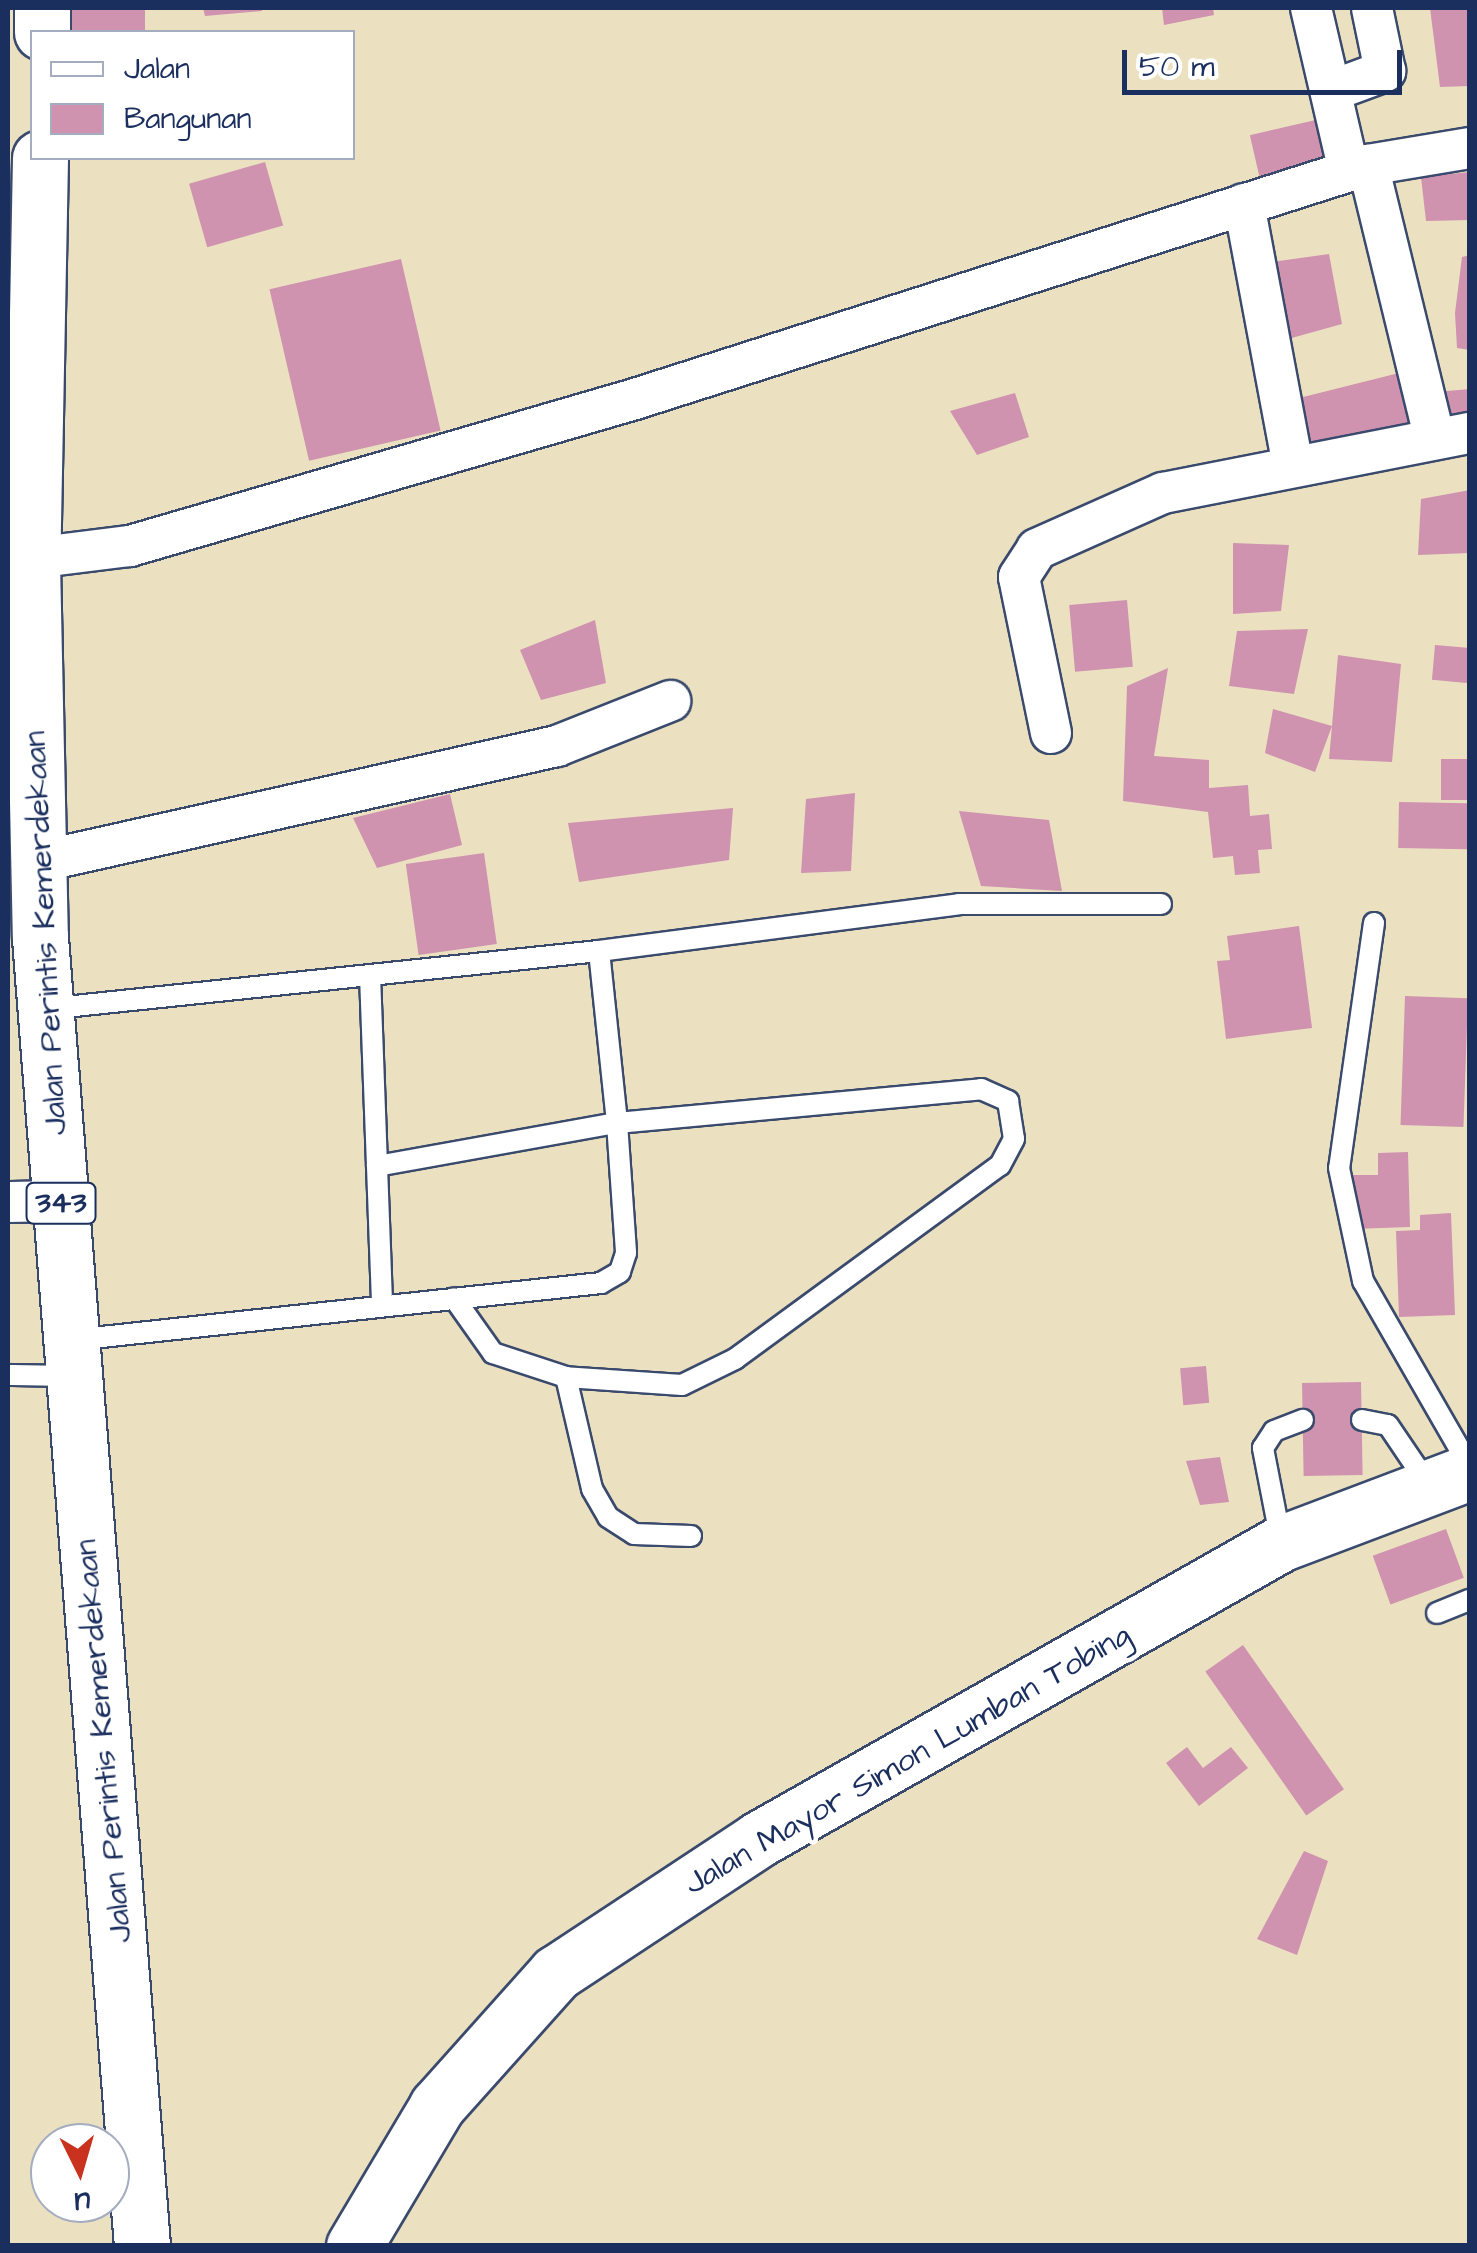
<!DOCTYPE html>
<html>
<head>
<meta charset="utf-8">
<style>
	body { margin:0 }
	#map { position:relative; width:1477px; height:2253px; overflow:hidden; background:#ebe1c0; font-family:"Architects Daughter",sans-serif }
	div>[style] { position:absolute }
	.building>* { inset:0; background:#cf92af; transform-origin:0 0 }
	.roads { filter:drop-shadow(2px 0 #3a4a6d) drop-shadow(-2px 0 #3a4a6d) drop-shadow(0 2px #3a4a6d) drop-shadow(0 -2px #3a4a6d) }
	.service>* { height:20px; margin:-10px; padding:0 10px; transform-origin:10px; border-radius:10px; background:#fff }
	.minor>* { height:40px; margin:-20px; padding:0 20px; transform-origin:20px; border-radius:20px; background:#fff }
	.primary>* { height:55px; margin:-27.5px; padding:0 27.5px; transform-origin:27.5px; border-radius:27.5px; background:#fff }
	span { translate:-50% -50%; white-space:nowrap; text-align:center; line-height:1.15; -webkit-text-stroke:9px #fff; paint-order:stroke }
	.shield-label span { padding:2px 8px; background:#fff; border:2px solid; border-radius:8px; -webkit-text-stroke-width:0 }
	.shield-label { font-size:30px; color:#1b2f5e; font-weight:700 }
	.street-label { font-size:32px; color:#1b2f5e }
	.frame { position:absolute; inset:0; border:10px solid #1b2f5e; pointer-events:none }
	.legend { position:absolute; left:30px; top:30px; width:325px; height:130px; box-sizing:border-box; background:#fff; border:2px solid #a4acbf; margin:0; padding:12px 18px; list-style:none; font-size:30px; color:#1b2f5e }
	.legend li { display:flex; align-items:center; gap:20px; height:50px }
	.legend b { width:50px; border:2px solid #a4acbf }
	.north { position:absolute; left:30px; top:2123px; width:100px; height:100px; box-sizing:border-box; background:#fff; border:2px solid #a4acbf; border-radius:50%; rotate:175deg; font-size:28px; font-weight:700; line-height:40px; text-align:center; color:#1b2f5e }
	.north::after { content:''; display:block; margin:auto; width:35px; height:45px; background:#c8321e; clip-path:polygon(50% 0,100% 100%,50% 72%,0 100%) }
	.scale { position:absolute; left:1122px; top:50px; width:280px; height:45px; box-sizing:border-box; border:5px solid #1b2f5e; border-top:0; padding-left:12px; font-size:30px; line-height:35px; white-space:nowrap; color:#1b2f5e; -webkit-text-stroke:8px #fff; paint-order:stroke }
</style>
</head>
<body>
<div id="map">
	<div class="building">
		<div style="left:68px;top:8px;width:77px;height:24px"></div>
		<div style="clip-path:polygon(203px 8px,262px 8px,262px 11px,205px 16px)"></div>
		<div style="clip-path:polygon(1162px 8px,1213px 8px,1214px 15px,1164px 25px)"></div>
		<div style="clip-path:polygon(1430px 8px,1470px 8px,1470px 86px,1440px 87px)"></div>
		<div style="left:1320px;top:119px;width:48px;height:72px;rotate:77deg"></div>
		<div style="left:265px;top:162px;width:66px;height:79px;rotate:74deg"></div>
		<div style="clip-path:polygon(1470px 172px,1470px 220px,1426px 221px,1421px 177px)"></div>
		<div style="clip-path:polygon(1329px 254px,1342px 324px,1270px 344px,1265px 263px)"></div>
		<div style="clip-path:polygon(1470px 255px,1470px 350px,1457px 348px,1455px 313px,1462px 257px)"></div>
		<div style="left:401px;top:259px;width:176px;height:135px;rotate:77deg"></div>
		<div style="left:1403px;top:372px;width:61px;height:108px;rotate:76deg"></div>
		<div style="clip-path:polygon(1470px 389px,1470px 433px,1444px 435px,1435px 392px)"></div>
		<div style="clip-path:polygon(1015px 393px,1029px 437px,977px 455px,950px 411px)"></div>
		<div style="clip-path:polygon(1470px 490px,1470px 553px,1418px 555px,1421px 499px)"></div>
		<div style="clip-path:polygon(1233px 543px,1289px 545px,1281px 611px,1233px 614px)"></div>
		<div style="left:1127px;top:600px;width:67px;height:58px;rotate:85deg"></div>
		<div style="clip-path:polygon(595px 620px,606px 683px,541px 700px,520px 650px)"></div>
		<div style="clip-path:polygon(1308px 629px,1294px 694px,1229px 686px,1237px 631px)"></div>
		<div style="left:1435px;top:645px;width:35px;height:35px;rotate:5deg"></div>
		<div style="clip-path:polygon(1338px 655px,1401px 664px,1392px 762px,1329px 759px,1332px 726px,1315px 772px,1265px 753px,1273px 709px,1332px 726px)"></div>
		<div style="clip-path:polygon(1168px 668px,1154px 756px,1209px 760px,1209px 788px,1248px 785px,1250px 816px,1269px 814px,1272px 849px,1258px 850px,1260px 873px,1235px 875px,1233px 856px,1213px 858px,1208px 812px,1123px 801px,1127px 686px)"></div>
		<div style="left:1441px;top:759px;width:29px;height:41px"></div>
		<div style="clip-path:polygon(855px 793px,851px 871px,801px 873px,806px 799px)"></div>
		<div style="clip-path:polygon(450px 794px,462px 845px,377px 868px,353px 818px)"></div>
		<div style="left:1399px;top:802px;width:69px;height:46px;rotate:1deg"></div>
		<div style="clip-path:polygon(733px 808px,729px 860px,579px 882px,568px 823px)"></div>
		<div style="clip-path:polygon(959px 811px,1049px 820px,1062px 891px,981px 886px)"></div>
		<div style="left:484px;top:853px;width:92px;height:79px;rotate:82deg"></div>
		<div style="clip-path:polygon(1299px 926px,1312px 1028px,1226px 1039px,1217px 961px,1230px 960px,1227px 936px)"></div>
		<div style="left:1405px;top:996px;width:63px;height:129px;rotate:2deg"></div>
		<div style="clip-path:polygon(1408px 1152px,1410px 1227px,1353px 1229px,1352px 1175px,1378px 1175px,1378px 1153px)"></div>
		<div style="clip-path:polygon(1451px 1213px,1455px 1315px,1399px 1317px,1396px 1231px,1420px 1230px,1420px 1215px)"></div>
		<div style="left:1206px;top:1366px;width:37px;height:26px;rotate:85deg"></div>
		<div style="left:1361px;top:1382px;width:93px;height:59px;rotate:89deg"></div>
		<div style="clip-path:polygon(1220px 1457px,1229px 1502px,1200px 1505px,1186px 1461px)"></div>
		<div style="left:1446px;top:1529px;width:52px;height:78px;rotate:70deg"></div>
		<div style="left:1243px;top:1645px;width:176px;height:46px;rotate:55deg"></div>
		<div style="clip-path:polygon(1187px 1747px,1203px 1768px,1231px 1747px,1248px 1768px,1199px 1806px,1166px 1763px)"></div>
		<div style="clip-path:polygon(1304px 1851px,1328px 1861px,1297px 1955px,1257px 1939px)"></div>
	</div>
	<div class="roads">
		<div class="service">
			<div style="left:1374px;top:923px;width:247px;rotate:98.1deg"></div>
			<div style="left:1339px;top:1168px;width:116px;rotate:78deg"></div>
			<div style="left:1363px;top:1281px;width:215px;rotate:60.1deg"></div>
			<div style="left:599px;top:951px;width:363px;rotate:-7.4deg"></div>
			<div style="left:959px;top:904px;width:202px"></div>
			<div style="left:370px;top:975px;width:331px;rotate:87.9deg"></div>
			<div style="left:46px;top:1009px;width:556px;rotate:-5.99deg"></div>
			<div style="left:599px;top:951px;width:173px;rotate:84deg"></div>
			<div style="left:617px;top:1123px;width:130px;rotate:86deg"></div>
			<div style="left:626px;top:1253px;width:20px;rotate:108deg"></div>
			<div style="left:620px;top:1272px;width:22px;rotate:150deg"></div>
			<div style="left:601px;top:1283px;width:530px;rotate:173.83deg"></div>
			<div style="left:377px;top:1166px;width:244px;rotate:-10.2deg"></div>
			<div style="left:617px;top:1123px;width:366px;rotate:-5.3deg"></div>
			<div style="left:981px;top:1089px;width:30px;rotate:24deg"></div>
			<div style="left:1008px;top:1101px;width:38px;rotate:81deg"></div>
			<div style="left:1014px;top:1139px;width:30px;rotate:118deg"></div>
			<div style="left:1000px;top:1165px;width:328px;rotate:143.8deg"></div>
			<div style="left:735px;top:1359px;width:59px;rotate:153.9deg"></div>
			<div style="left:682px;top:1385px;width:116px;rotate:-176.1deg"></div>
			<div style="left:566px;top:1377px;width:77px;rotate:-161.8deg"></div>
			<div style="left:493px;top:1353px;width:67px;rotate:-125.3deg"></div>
			<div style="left:8px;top:1375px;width:65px;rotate:0.9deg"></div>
			<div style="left:566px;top:1377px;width:115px;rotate:76.9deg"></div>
			<div style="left:592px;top:1489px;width:32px;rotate:60deg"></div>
			<div style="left:608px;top:1517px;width:31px;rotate:33deg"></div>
			<div style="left:634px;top:1534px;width:57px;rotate:2deg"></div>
			<div style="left:1362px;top:1420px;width:26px;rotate:11deg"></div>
			<div style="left:1388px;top:1425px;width:71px;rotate:55.9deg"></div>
			<div style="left:1281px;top:1541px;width:95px;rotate:-101deg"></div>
			<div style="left:1263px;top:1448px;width:20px;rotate:-57deg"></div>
			<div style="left:1274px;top:1431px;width:31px;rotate:-21deg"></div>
			<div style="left:1437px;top:1613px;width:35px;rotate:-22deg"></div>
		</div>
		<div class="minor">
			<div style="left:1311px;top:8px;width:167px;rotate:76.9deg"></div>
			<div style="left:1331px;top:91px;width:58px;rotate:-20.3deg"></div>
			<div style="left:1385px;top:71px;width:64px;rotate:-101.7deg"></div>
			<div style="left:1368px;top:165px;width:278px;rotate:76.3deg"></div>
			<div style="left:1244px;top:204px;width:267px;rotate:79.4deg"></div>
			<div style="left:9px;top:561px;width:122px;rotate:-7.1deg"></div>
			<div style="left:130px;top:546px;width:526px;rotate:-16.23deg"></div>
			<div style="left:635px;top:399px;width:769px;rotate:-17.7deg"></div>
			<div style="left:1368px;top:165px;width:103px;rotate:-9.5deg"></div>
			<div style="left:1051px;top:733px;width:159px;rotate:-101.6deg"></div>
			<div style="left:1019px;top:577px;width:33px;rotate:-57deg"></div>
			<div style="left:1037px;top:549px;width:138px;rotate:-24deg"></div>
			<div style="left:1163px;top:493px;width:313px;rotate:-11.1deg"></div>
			<div style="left:38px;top:862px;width:532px;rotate:-12.6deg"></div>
			<div style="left:557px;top:746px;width:122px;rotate:-21.7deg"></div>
			<div style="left:8px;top:1202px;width:53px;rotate:-1.1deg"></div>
		</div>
		<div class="primary">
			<div style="left:42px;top:32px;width:24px;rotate:-90deg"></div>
			<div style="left:40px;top:158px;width:404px;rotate:91.1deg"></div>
			<div style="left:32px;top:562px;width:376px;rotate:88.8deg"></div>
			<div style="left:40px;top:938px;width:1312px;rotate:85.54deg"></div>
			<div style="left:354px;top:2246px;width:163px;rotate:-59.3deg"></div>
			<div style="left:437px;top:2106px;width:178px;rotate:-48.2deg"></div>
			<div style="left:556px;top:1973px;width:243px;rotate:-33.4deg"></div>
			<div style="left:759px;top:1839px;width:601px;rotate:-29.51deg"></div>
			<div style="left:1282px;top:1543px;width:201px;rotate:-20.7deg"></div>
		</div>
	</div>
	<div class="shield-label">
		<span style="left:61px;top:1203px">343</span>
	</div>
	<div class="street-label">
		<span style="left:46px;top:933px;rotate:-93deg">Jalan Perintis Kemerdekaan</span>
		<span style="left:104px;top:1741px;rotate:-95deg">Jalan Perintis Kemerdekaan</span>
		<span style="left:908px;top:1760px;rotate:-30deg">Jalan Mayor Simon Lumban Tobing</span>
	</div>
	<div class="frame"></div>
	<ul class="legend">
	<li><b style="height:12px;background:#fff"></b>Jalan</li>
	<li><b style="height:28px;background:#cf92af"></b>Bangunan</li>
	</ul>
	<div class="north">U</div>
	<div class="scale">50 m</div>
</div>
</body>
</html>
